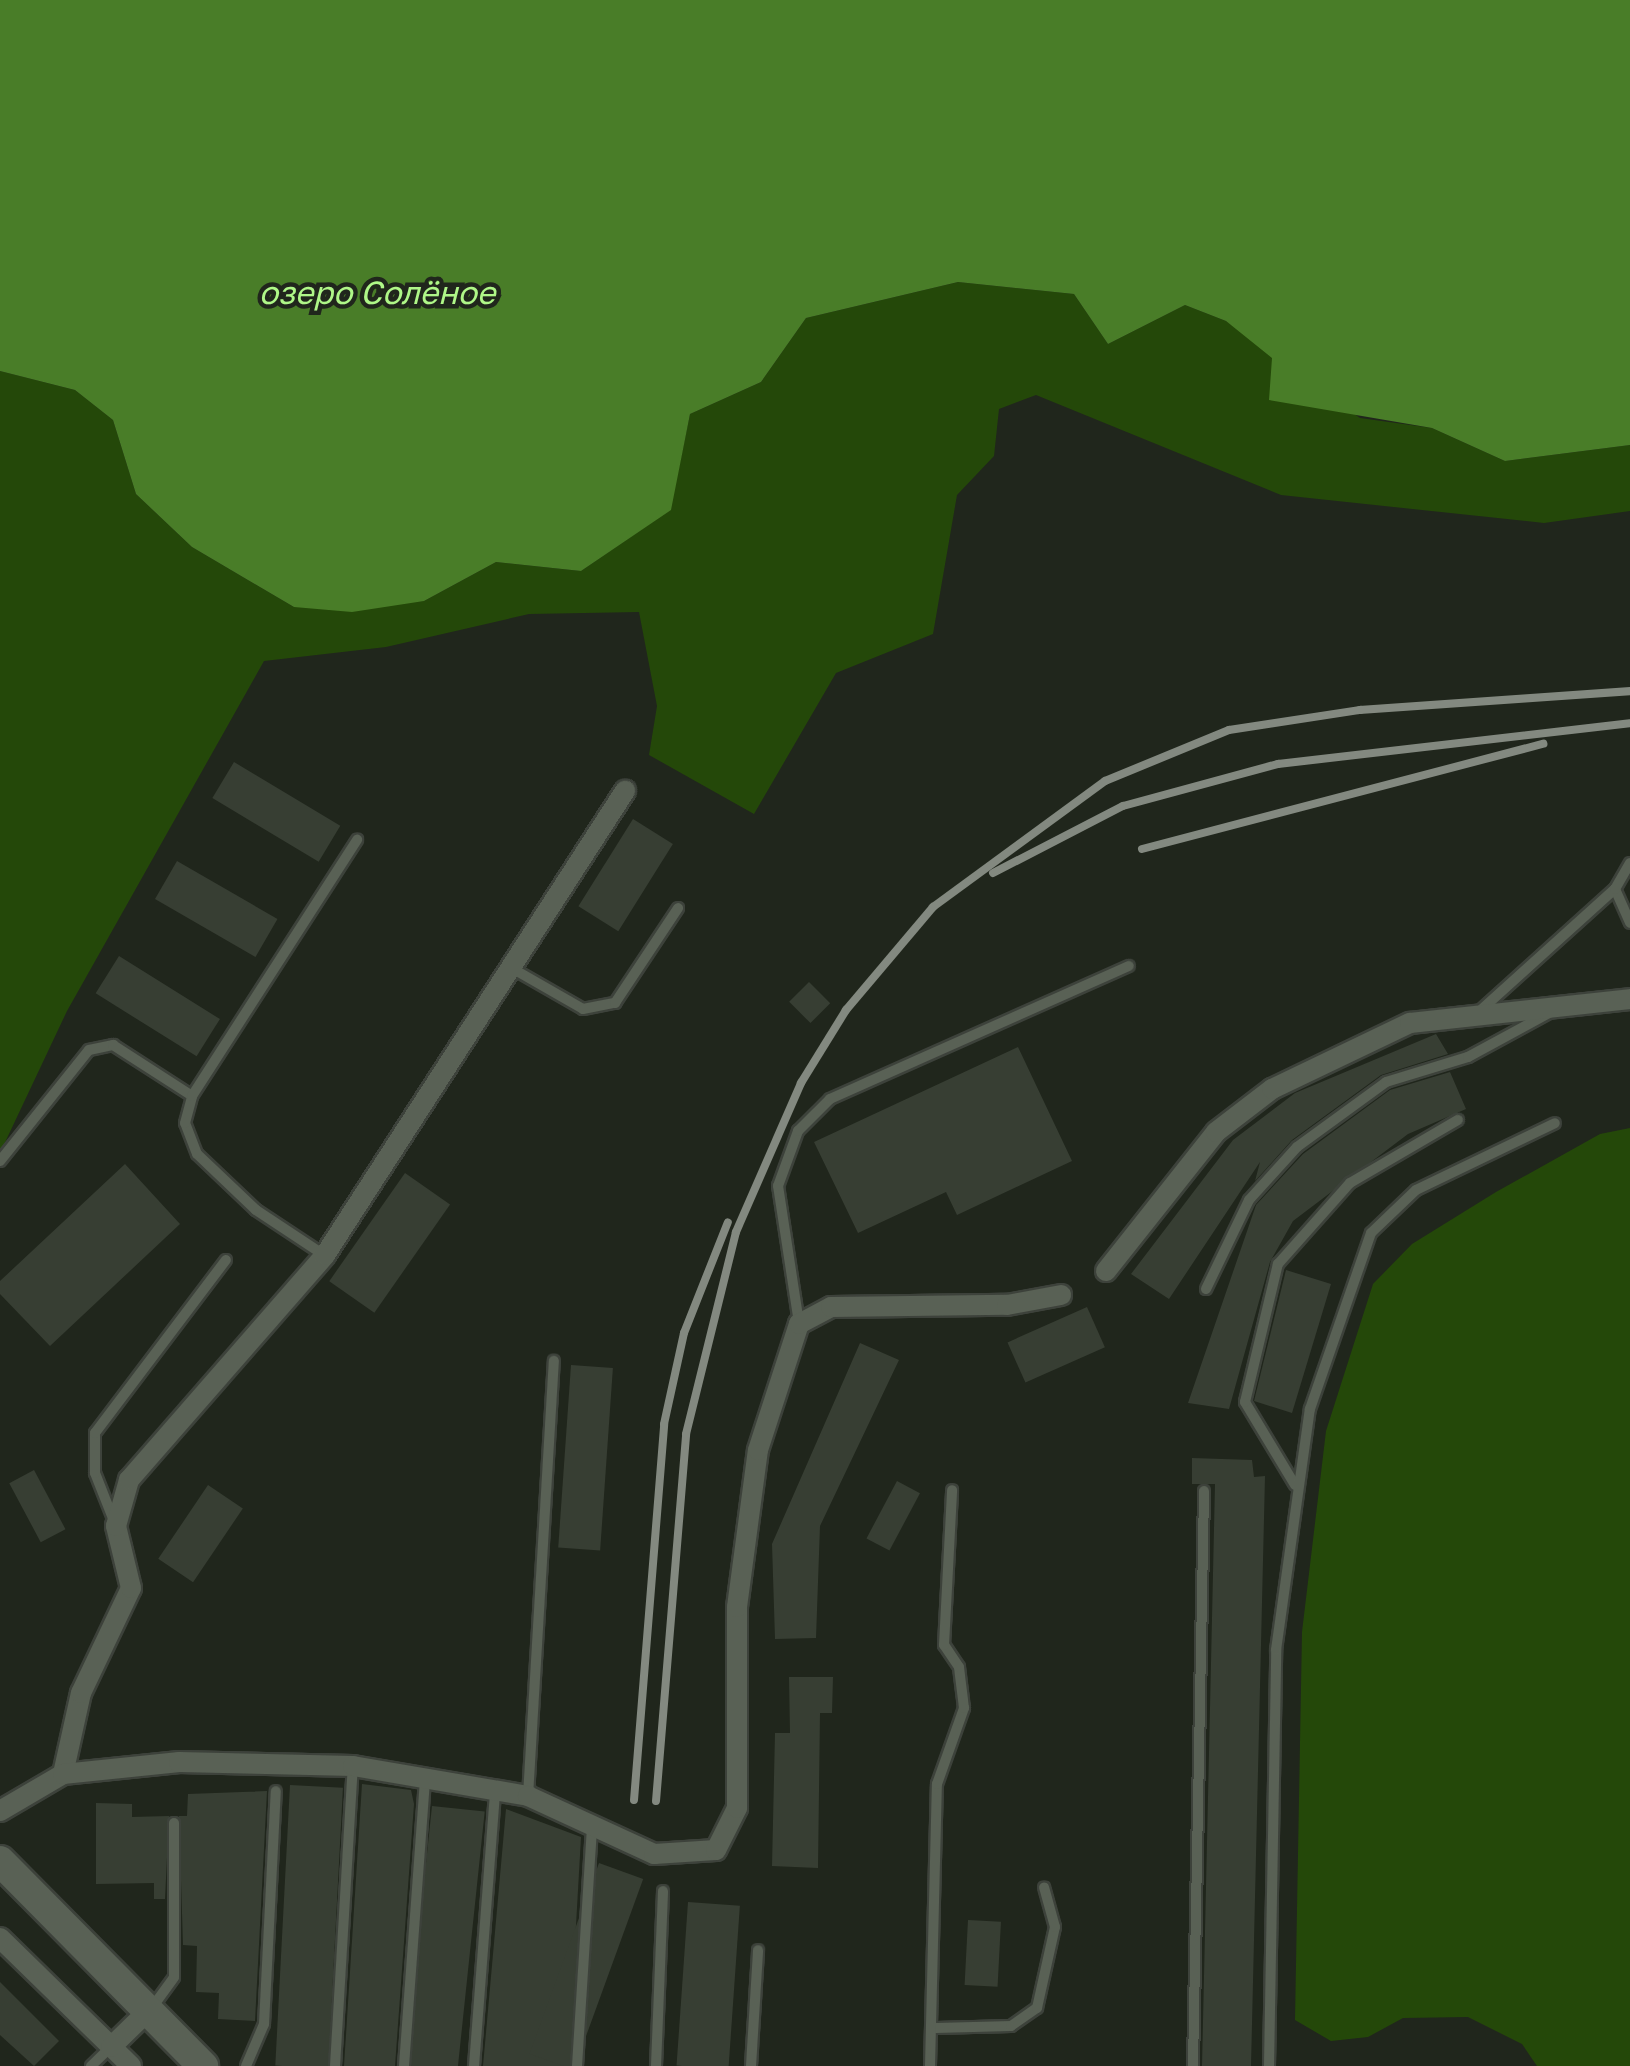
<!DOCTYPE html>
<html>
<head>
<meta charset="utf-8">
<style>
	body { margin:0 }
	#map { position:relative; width:1630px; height:2066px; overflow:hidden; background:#20261c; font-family:"Golos Text",sans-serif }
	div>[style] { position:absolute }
	.green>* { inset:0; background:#244809 }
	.water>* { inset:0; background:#497d28 }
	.building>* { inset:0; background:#373e33; transform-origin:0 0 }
	.roads { filter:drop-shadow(2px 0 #3d423b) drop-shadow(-2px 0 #3d423b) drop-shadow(0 2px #3d423b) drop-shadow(0 -2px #3d423b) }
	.lane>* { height:10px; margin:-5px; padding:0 5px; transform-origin:5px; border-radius:5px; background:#596155 }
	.street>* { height:20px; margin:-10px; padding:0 10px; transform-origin:10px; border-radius:10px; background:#596155 }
	.secondary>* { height:30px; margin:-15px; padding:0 15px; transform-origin:15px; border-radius:15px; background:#596155 }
	.rail>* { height:8px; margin:-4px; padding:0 4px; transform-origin:4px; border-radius:4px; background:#838980 }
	span { translate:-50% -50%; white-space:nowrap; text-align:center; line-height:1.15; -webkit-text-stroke:9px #20261c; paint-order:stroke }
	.water-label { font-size:32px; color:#aff788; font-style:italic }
</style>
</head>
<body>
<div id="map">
	<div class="green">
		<div style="clip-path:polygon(958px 282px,1074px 294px,1108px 344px,1185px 305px,1226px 321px,1360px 418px,1432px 428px,1505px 461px,1630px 445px,1630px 511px,1544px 523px,1281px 495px,1036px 395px,999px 409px,994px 456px,957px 495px,933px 634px,836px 673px,754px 814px,649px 755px,657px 706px,639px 612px,529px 614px,386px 647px,264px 661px,67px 1011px,0 1153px,0 371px,75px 390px,113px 420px,136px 494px,192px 547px,294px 607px,424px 601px,496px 562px,581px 571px,670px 510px,690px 414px,761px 382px,806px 318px)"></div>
		<div style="clip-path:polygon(1630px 1128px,1630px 2066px,1537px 2066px,1522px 2044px,1468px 2017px,1403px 2018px,1368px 2037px,1331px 2041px,1295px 2020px,1302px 1632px,1326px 1431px,1373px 1284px,1412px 1244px,1496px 1192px,1600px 1134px)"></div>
	</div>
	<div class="water">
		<div style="clip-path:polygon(0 0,1630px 0,1630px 445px,1505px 461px,1432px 428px,1269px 400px,1272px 358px,1226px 321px,1185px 305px,1108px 344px,1074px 294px,958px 282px,806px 318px,761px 382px,690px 414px,671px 510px,581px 571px,496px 562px,424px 601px,352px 612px,294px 607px,192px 547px,136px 494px,113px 420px,75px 390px,0 371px)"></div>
	</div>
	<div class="building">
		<div style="left:234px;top:762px;width:124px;height:42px;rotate:31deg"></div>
		<div style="left:633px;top:819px;width:47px;height:103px;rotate:32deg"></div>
		<div style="left:177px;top:861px;width:116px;height:44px;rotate:30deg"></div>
		<div style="left:119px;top:956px;width:119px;height:44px;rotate:32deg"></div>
		<div style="left:809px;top:982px;width:30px;height:28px;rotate:45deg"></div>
		<div style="clip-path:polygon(1436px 1034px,1448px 1054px,1381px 1075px,1292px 1140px,1255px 1181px,1260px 1162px,1169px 1299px,1131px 1274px,1233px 1140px,1295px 1093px)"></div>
		<div style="clip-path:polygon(1018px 1047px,1072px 1161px,957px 1215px,946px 1192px,858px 1233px,814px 1142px)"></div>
		<div style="clip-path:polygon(1450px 1072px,1466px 1109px,1408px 1134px,1293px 1221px,1270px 1262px,1229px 1409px,1188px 1403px,1256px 1205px,1303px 1154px,1390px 1090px)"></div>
		<div style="clip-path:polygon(125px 1164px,180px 1224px,50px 1346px,0 1294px,0 1281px)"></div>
		<div style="left:405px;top:1173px;width:55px;height:132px;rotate:35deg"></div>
		<div style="clip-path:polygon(1286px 1270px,1331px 1284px,1292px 1413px,1254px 1401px)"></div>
		<div style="left:1087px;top:1307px;width:44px;height:87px;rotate:66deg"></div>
		<div style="clip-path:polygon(860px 1343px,899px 1360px,820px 1526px,816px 1638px,775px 1639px,772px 1544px)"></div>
		<div style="left:571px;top:1365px;width:42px;height:183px;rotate:4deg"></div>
		<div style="clip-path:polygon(1192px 1458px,1252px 1460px,1254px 1477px,1265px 1476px,1251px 2066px,1202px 2066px,1215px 1484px,1192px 1484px)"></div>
		<div style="left:34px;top:1470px;width:67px;height:28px;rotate:62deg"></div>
		<div style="left:897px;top:1481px;width:26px;height:65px;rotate:28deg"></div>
		<div style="left:208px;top:1485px;width:42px;height:89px;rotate:34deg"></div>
		<div style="clip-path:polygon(789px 1677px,833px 1677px,832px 1713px,820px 1713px,818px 1868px,772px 1866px,775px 1733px,790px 1733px)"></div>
		<div style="clip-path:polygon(362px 1784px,411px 1790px,414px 1804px,395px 2066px,344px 2066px)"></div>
		<div style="left:290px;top:1785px;width:53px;height:281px;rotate:3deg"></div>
		<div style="clip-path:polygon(267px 1791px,255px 2021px,218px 2019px,219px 1993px,196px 1992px,197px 1946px,183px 1945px,179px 1816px,187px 1816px,188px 1794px)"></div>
		<div style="clip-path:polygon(96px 1803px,132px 1804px,132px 1817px,169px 1816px,165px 1899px,154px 1899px,154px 1883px,96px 1884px)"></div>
		<div style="left:432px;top:1806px;width:53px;height:261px;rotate:6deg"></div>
		<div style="clip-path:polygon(506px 1809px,581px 1837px,568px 2066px,483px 2066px)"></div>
		<div style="left:599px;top:1863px;width:47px;height:203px;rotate:20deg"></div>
		<div style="left:688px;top:1902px;width:52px;height:164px;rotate:4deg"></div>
		<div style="left:968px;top:1920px;width:33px;height:65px;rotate:3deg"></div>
		<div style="clip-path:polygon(0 1982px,59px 2041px,34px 2066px,0 2035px)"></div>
	</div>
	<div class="roads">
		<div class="lane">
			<div style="left:1615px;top:889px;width:37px;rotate:66deg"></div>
			<div style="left:515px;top:970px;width:78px;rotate:29.8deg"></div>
			<div style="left:583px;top:1009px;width:33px;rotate:-11deg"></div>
			<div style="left:615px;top:1003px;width:114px;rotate:-56.4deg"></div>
			<div style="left:1482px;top:1009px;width:179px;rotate:-42.1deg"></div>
			<div style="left:1615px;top:889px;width:30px;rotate:-60deg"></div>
			<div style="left:0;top:1161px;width:142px;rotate:-51.3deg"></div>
			<div style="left:89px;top:1050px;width:25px;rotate:-12deg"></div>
			<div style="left:113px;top:1045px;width:94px;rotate:32.8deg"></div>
			<div style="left:324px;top:1255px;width:82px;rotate:-146.5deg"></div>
			<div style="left:256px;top:1210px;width:81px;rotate:-136.5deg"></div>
			<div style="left:197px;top:1154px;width:33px;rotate:-111deg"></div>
			<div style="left:185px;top:1123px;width:28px;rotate:-75deg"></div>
			<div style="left:192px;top:1096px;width:305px;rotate:-57.2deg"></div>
			<div style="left:1206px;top:1289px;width:99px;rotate:-64.2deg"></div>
			<div style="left:1249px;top:1200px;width:72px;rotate:-47.8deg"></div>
			<div style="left:1297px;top:1147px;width:110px;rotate:-36.1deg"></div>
			<div style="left:1386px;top:1082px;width:86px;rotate:-17deg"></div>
			<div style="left:1468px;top:1057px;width:92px;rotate:-28.5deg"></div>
			<div style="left:799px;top:1323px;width:139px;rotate:-98.7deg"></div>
			<div style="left:778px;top:1186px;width:59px;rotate:-70deg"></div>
			<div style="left:798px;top:1131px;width:45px;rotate:-45deg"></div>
			<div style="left:830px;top:1099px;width:327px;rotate:-24deg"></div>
			<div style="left:1295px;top:1485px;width:97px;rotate:-121.1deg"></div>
			<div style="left:1245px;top:1402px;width:142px;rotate:-76.6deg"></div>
			<div style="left:1278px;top:1264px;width:108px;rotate:-48.4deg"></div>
			<div style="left:1350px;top:1183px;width:125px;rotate:-30.3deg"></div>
			<div style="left:114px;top:1521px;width:52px;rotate:-111.6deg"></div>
			<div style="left:95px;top:1473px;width:40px;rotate:-90deg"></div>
			<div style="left:95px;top:1433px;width:217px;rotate:-52.9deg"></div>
			<div style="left:528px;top:1796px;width:436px;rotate:-86.6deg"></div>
			<div style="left:151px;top:2009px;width:39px;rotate:-54deg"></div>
			<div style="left:174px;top:1977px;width:154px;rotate:-90deg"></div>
			<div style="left:936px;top:2028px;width:75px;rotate:-1.5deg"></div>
			<div style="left:1011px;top:2026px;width:32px;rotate:-35deg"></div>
			<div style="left:1037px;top:2008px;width:83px;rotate:-77.5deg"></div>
			<div style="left:1055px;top:1927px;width:41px;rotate:-105.4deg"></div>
			<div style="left:91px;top:2066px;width:28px;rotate:-44deg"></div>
			<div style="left:246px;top:2066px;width:46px;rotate:-66.8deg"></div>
			<div style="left:264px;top:2024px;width:233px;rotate:-87.1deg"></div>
			<div style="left:335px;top:2066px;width:301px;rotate:-86.6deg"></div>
			<div style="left:404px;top:2066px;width:289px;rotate:-85.8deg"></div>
			<div style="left:474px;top:2066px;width:277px;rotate:-85.6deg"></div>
			<div style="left:577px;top:2066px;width:238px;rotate:-86.4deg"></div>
			<div style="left:656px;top:2066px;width:175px;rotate:-87.7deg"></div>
			<div style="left:751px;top:2066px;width:116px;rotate:-86.5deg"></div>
			<div style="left:930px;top:2066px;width:282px;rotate:-88.6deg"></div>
			<div style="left:937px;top:1784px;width:81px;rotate:-70.4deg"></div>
			<div style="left:964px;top:1708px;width:41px;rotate:-97deg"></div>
			<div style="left:959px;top:1667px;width:27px;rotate:-124deg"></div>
			<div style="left:944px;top:1645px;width:155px;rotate:-87deg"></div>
			<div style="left:1193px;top:2066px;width:575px;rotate:-88.9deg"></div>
			<div style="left:1269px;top:2066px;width:416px;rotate:-89deg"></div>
			<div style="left:1276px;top:1650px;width:243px;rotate:-82deg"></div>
			<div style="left:1310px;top:1409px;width:186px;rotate:-70.9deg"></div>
			<div style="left:1371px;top:1233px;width:62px;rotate:-43.7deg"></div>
			<div style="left:1416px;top:1190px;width:154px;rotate:-25.7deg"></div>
		</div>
		<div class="street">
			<div style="left:1106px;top:1271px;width:177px;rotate:-51.6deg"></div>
			<div style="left:1216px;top:1132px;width:71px;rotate:-37.5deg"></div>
			<div style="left:1272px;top:1089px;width:153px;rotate:-25.6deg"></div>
			<div style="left:1410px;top:1023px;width:221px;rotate:-6.2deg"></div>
			<div style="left:63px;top:1774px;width:83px;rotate:-77.5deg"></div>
			<div style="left:81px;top:1693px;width:116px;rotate:-64.5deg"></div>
			<div style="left:131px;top:1588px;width:64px;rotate:-103.6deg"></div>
			<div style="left:116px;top:1526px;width:48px;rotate:-74.2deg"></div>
			<div style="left:129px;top:1480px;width:298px;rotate:-48.9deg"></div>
			<div style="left:325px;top:1255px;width:553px;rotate:-57.12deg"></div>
			<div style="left:0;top:1811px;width:73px;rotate:-30.4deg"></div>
			<div style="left:63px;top:1774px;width:117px;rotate:-5.9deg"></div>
			<div style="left:179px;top:1762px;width:174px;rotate:1.3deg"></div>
			<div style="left:353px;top:1766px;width:178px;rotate:9.7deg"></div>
			<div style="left:528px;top:1796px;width:139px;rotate:24.7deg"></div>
			<div style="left:654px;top:1854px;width:62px;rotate:-3.7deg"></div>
			<div style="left:716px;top:1850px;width:47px;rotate:-63.4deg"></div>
			<div style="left:737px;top:1808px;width:201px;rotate:-90deg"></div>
			<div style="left:737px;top:1607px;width:158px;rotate:-82.4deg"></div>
			<div style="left:758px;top:1450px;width:133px;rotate:-72deg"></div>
			<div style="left:799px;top:1324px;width:36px;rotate:-28deg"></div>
			<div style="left:831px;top:1307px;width:176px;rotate:-0.7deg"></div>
			<div style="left:1007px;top:1305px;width:55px;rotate:-10.5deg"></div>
			<div style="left:0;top:1938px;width:183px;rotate:44.3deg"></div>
			<div style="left:111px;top:2047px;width:52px;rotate:-44.2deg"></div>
		</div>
		<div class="secondary">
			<div style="left:0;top:1861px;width:289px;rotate:45.3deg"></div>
		</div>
	</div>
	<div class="rail">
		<div style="left:1142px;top:849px;width:415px;rotate:-14.7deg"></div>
		<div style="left:993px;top:873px;width:146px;rotate:-27.3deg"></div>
		<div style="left:1123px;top:806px;width:161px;rotate:-15.2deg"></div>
		<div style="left:1278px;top:764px;width:354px;rotate:-6.6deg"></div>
		<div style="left:634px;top:1800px;width:377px;rotate:-85.4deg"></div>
		<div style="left:664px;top:1424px;width:93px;rotate:-77.6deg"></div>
		<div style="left:684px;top:1333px;width:119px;rotate:-68.4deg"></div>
		<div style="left:656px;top:1801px;width:368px;rotate:-85.3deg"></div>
		<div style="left:686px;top:1434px;width:208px;rotate:-76.1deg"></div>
		<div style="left:736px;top:1232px;width:163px;rotate:-66.4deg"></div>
		<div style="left:801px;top:1083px;width:86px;rotate:-58.3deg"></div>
		<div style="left:846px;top:1010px;width:135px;rotate:-49.8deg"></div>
		<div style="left:933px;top:907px;width:213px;rotate:-36.2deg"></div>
		<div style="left:1105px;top:781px;width:134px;rotate:-22.4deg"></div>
		<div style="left:1229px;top:730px;width:133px;rotate:-8.7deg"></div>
		<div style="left:1360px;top:710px;width:271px;rotate:-4deg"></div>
	</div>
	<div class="water-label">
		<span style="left:377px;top:292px">озеро Солёное</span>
	</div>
</div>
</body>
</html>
